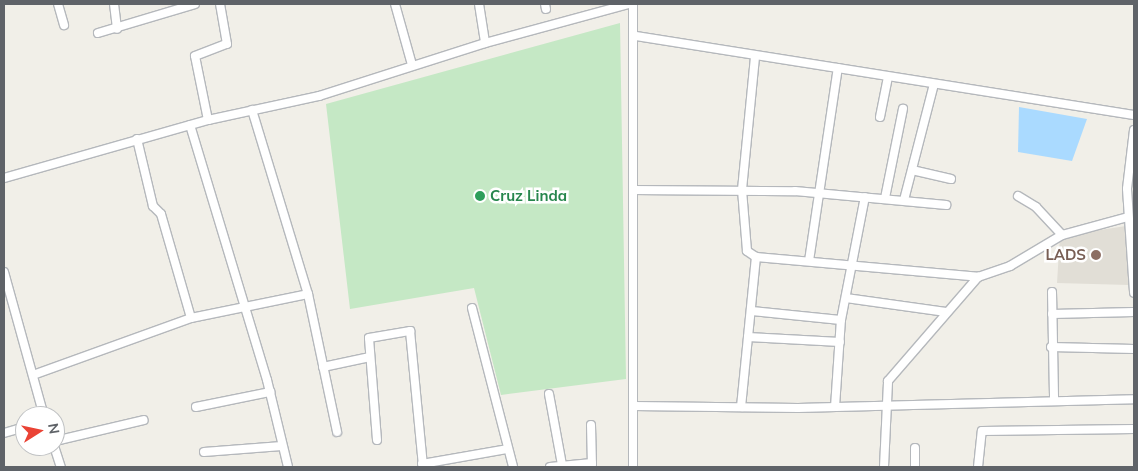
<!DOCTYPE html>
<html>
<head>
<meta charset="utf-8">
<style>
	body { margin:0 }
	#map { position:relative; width:1138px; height:471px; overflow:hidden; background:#f1efe8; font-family:Mulish,sans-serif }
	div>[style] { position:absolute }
	.education>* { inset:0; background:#e1ded6 }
	.green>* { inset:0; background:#c5e8c5 }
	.water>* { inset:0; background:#aadaff }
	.roads { filter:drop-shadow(1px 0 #b5b8bc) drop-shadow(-1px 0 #b5b8bc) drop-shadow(0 1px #b5b8bc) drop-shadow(0 -1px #b5b8bc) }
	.minor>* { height:8px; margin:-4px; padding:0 4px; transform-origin:4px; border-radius:4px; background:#fff }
	.dots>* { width:14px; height:14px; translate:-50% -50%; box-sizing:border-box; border:2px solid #fff; border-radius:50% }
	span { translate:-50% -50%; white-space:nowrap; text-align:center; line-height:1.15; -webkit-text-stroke:5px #fff; paint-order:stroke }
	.leisure-label { font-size:15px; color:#27864d; font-weight:700 }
	.left { translate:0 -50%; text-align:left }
	.education-label { font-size:15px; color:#785e54; font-weight:700 }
	.right { translate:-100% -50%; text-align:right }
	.frame { position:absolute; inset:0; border:5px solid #5f6368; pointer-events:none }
	.north { position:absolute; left:15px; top:406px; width:50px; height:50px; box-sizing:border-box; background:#fff; border:1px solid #bfc1c3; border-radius:50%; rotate:80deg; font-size:14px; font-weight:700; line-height:20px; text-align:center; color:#5f6368 }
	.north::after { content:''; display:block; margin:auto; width:18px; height:22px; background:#ea4335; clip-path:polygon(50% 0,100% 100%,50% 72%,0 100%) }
</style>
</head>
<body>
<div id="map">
	<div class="education">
		<div style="clip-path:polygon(1126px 226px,1129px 285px,1057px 283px,1060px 236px)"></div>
	</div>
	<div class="green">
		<div style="clip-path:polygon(620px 23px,626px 379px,501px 395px,474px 288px,350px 309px,326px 104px)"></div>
	</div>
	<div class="water">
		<div style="clip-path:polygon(1019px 107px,1087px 119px,1072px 161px,1018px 152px)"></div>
	</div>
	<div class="roads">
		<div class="minor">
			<div style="left:58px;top:4px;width:22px;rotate:74deg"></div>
			<div style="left:114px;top:4px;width:25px;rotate:83deg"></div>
			<div style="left:395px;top:4px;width:63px;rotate:74.4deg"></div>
			<div style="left:479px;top:4px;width:39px;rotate:81deg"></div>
			<div style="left:545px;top:4px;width:5px;rotate:79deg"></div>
			<div style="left:633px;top:4px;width:463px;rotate:90deg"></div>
			<div style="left:98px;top:33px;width:101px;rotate:-16.6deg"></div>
			<div style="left:636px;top:36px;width:504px;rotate:9.01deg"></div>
			<div style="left:755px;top:57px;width:134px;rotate:95.6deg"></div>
			<div style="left:742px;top:190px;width:61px;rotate:85.3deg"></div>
			<div style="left:747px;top:251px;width:11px;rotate:34deg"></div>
			<div style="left:756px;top:257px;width:223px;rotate:5.1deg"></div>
			<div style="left:252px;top:110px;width:192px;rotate:73.1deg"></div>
			<div style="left:308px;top:294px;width:141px;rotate:78.1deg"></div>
			<div style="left:880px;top:117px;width:41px;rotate:-78.7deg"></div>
			<div style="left:208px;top:120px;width:65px;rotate:-101.5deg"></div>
			<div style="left:195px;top:56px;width:34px;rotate:-21deg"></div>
			<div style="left:227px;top:44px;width:41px;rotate:-99.9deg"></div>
			<div style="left:190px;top:125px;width:266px;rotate:73.2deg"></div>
			<div style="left:267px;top:380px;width:89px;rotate:76.4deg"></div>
			<div style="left:1134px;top:130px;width:59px;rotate:96.8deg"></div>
			<div style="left:1127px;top:189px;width:104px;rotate:86.1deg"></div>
			<div style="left:137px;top:139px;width:69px;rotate:76.6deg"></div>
			<div style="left:153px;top:206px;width:11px;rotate:45deg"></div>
			<div style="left:161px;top:214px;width:108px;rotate:73.9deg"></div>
			<div style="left:912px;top:170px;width:40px;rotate:13deg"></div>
			<div style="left:4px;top:178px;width:212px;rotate:-15.9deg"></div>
			<div style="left:208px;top:120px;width:114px;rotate:-12.2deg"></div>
			<div style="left:319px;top:96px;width:174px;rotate:-17.7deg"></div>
			<div style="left:485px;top:43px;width:149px;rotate:-15.2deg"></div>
			<div style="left:633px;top:190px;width:162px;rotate:0.4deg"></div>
			<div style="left:795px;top:191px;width:152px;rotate:5.3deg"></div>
			<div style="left:1018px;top:196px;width:21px;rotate:31deg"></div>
			<div style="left:1036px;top:207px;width:38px;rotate:47deg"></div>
			<div style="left:885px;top:198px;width:91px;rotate:-78.6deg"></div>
			<div style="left:904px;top:200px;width:120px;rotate:-75.5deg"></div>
			<div style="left:809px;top:261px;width:195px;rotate:-81.5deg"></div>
			<div style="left:4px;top:272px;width:149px;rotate:74.5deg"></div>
			<div style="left:1052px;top:292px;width:106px;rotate:88.9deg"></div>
			<div style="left:846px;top:298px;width:101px;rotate:8deg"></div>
			<div style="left:472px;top:308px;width:164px;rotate:75.5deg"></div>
			<div style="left:752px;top:311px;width:89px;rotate:5.8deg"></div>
			<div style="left:1052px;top:314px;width:82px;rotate:-1.4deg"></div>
			<div style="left:748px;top:337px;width:92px;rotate:3.1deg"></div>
			<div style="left:1051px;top:347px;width:83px;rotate:1.4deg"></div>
			<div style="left:323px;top:367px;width:48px;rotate:-12deg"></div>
			<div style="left:33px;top:375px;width:168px;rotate:-19.8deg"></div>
			<div style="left:191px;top:318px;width:119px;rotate:-11.6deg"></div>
			<div style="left:549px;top:394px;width:72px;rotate:79.6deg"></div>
			<div style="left:634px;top:406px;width:164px;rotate:0.7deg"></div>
			<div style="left:798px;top:408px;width:336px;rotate:-1.5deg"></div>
			<div style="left:196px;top:407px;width:76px;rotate:-11.5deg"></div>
			<div style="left:741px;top:407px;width:151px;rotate:-84.3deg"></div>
			<div style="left:835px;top:407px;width:87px;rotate:-86.1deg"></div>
			<div style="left:841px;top:320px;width:125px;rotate:-79deg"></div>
			<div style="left:591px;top:425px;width:40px;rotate:88.6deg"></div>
			<div style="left:4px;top:433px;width:22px;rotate:-16deg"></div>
			<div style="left:377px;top:440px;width:102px;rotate:-94.5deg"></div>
			<div style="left:369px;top:338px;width:42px;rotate:-9.7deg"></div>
			<div style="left:410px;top:331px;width:137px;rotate:84.5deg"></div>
			<div style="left:55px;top:441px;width:91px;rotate:-13.3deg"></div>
			<div style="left:54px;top:446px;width:22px;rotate:72deg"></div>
			<div style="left:204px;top:452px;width:78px;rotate:-4.4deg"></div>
			<div style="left:422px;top:464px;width:86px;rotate:-10deg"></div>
			<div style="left:550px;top:467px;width:42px;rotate:-5.4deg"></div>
			<div style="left:884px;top:467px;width:86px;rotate:-87.3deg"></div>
			<div style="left:888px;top:381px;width:138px;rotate:-49.1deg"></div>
			<div style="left:978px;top:277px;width:34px;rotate:-19deg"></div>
			<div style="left:1010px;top:266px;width:61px;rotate:-30.8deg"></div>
			<div style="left:1062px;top:235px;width:68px;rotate:-15.3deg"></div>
			<div style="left:915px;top:467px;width:19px;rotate:-90deg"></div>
			<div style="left:978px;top:467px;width:36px;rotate:-84deg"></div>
			<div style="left:982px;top:431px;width:152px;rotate:-0.8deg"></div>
		</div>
	</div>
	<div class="dots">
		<div style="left:480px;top:196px;background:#2e9e5b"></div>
		<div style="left:1096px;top:255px;background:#8d6e63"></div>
	</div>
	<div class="leisure-label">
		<span class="left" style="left:490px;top:196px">Cruz Linda</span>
	</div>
	<div class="education-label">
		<span class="right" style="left:1086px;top:255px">LADS</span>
	</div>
	<div class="frame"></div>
	<div class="north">N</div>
</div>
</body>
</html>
